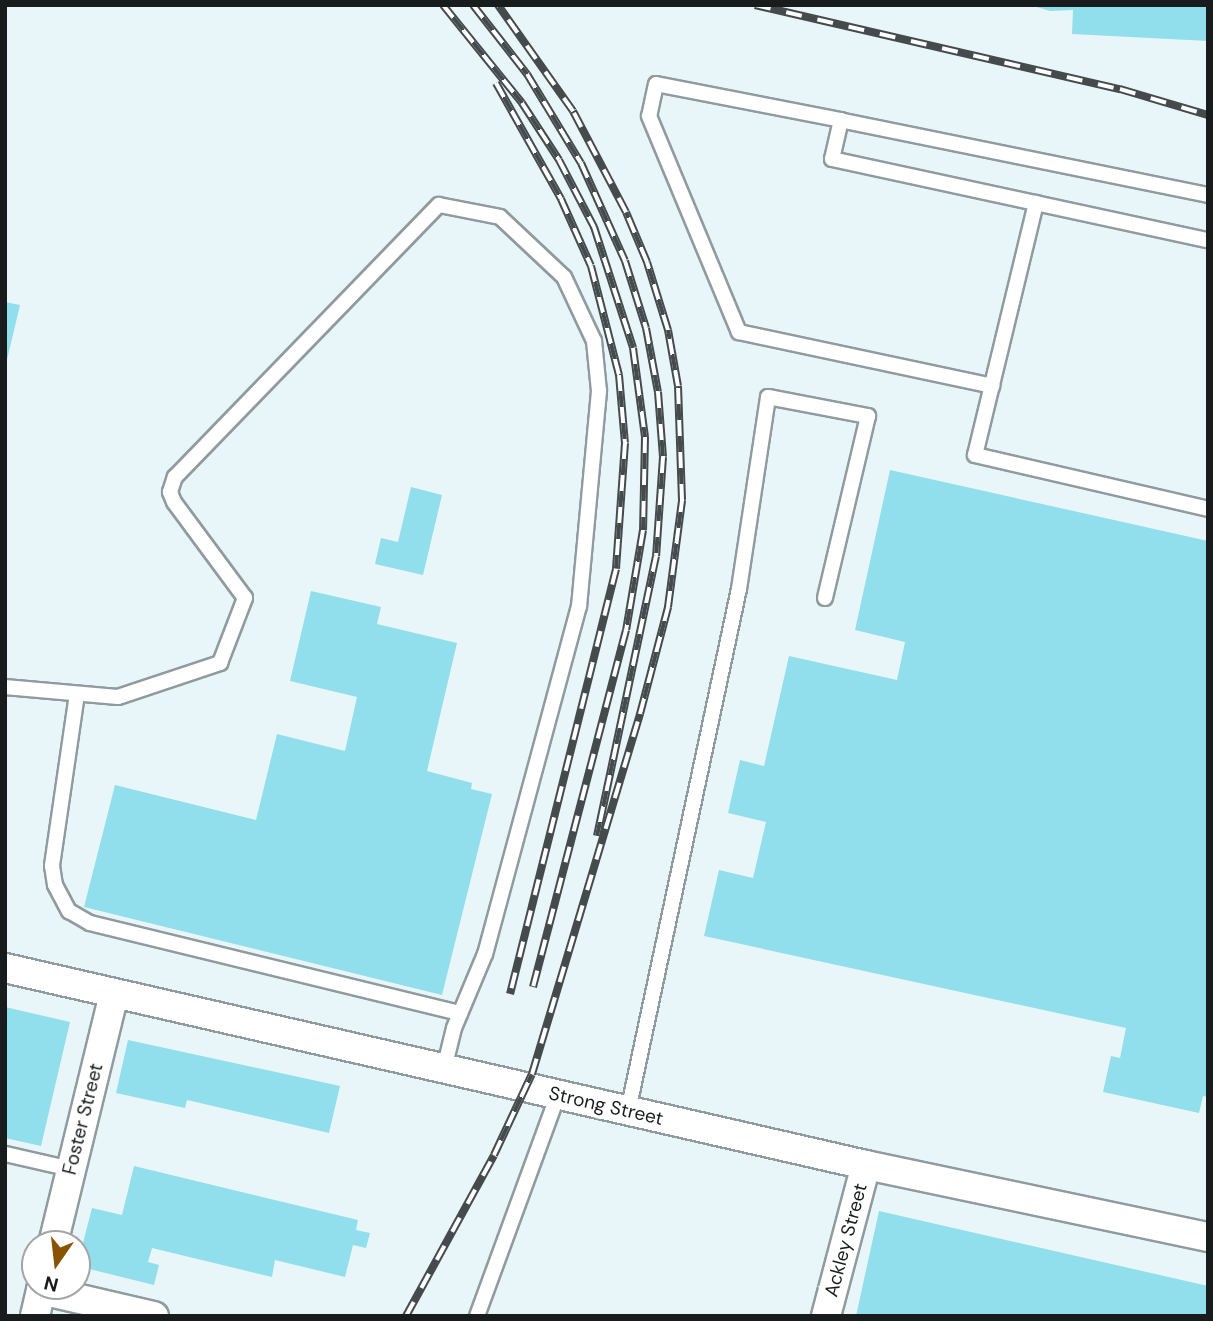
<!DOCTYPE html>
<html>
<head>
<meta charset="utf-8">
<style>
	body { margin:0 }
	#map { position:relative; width:1213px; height:1321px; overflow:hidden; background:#e9f6f9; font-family:"DM Sans",sans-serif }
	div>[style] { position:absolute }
	.building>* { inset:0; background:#91deec }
	.roads { filter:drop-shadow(2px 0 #8f9b9e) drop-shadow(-2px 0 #8f9b9e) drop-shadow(0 2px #8f9b9e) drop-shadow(0 -2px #8f9b9e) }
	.lane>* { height:14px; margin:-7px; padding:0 7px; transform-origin:7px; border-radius:7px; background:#fff }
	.street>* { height:28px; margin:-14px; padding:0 14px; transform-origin:14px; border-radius:14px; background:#fff }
	.rail>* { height:8px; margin-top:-4px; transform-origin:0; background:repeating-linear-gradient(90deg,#fff 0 16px,#454b4d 0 32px); box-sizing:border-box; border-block:2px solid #454b4d }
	span { translate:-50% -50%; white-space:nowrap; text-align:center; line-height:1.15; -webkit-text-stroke:7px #fff; paint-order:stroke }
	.street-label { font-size:19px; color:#181c1d }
	.frame { position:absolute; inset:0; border:7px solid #181c1d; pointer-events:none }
	.north { position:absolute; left:21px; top:1230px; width:70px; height:70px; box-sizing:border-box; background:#fff; border:2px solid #a3a4a5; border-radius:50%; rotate:194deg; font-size:19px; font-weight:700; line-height:28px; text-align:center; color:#181c1d }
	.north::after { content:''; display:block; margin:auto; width:24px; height:32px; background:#8a5304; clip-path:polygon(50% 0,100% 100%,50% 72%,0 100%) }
</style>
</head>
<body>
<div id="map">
	<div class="building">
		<div style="clip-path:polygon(1030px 5px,1208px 5px,1208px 41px,1072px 34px,1073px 10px,1050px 11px)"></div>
		<div style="clip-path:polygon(5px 302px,20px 305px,6px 364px,5px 364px)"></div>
		<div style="clip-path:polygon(890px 470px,1208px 541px,1208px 1097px,1203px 1096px,1199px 1113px,1103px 1092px,1111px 1056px,1120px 1058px,1126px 1028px,704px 936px,719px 870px,753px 878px,766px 822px,728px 813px,740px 760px,764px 766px,789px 656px,897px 680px,905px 642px,855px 630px)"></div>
		<div style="clip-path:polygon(411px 487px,442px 495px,423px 575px,375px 564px,381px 538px,398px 542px)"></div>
		<div style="clip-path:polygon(311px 591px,381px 607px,377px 624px,457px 643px,427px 771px,472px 783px,471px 789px,492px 794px,442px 995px,84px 907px,115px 785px,256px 820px,277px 734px,345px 751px,357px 697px,290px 681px)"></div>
		<div style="clip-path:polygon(5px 1007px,70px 1022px,41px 1146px,5px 1138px)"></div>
		<div style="clip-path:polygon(128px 1040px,340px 1086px,329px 1133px,187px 1100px,185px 1108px,116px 1093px)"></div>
		<div style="clip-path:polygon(134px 1166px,358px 1220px,356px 1230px,370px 1233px,366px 1248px,353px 1245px,345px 1277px,275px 1260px,272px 1277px,152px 1248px,148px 1262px,159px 1265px,154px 1285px,77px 1266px,92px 1208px,122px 1215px)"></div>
		<div style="clip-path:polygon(879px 1211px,1208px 1286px,1208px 1316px,856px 1316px)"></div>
	</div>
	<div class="roads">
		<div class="lane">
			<div style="left:841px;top:120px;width:188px;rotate:-169deg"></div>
			<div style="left:656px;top:84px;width:33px;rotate:102deg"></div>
			<div style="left:649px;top:116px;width:234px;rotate:67.4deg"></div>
			<div style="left:739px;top:332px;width:259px;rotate:12deg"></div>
			<div style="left:1208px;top:195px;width:375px;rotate:-168.5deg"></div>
			<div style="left:841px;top:120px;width:40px;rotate:103deg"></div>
			<div style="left:832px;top:159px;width:385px;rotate:12.2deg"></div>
			<div style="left:1036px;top:203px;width:259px;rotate:103.6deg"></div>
			<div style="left:975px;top:455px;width:239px;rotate:13deg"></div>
			<div style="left:5px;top:687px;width:113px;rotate:5.1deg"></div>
			<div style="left:118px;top:697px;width:108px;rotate:-18.4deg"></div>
			<div style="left:220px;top:663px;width:70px;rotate:-69deg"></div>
			<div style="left:245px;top:598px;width:119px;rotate:-126.5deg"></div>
			<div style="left:174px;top:502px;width:11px;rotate:-112deg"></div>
			<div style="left:170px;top:492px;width:16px;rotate:-72deg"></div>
			<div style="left:175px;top:477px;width:379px;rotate:-45.9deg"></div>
			<div style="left:439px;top:205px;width:62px;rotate:11.1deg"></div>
			<div style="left:500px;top:217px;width:88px;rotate:43.2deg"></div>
			<div style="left:564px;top:277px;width:71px;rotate:64.9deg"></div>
			<div style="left:594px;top:341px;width:50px;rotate:84.3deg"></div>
			<div style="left:599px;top:391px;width:216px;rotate:95.3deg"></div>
			<div style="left:579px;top:606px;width:360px;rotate:105.1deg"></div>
			<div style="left:485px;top:954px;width:80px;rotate:112.7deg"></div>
			<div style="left:454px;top:1028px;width:42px;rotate:103.7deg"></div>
			<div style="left:77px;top:694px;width:174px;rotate:98.3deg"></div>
			<div style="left:52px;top:866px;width:19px;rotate:81deg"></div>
			<div style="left:55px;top:885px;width:30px;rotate:62deg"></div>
			<div style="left:69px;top:911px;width:24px;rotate:30deg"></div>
			<div style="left:90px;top:923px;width:381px;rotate:13.7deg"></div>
			<div style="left:628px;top:1111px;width:534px;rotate:-78deg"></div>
			<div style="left:739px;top:589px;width:194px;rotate:-81.4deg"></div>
			<div style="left:768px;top:397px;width:102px;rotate:10.8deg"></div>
			<div style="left:868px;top:416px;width:187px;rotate:103.3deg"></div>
			<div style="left:5px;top:1154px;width:68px;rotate:12.8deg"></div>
			<div style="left:477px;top:1316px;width:235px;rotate:-69.9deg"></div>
		</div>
		<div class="street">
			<div style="left:5px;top:968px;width:883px;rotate:12.89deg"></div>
			<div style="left:866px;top:1165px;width:349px;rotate:11.9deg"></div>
			<div style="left:53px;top:1244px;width:258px;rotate:-76.3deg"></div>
			<div style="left:41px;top:1290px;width:116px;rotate:13deg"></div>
			<div style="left:35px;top:1316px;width:31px;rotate:-77deg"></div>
			<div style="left:826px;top:1316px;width:156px;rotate:-75.2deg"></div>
		</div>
	</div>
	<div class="rail">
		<div style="left:443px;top:5px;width:126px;rotate:51.1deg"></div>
		<div style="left:522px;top:103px;width:68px;rotate:57deg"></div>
		<div style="left:559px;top:160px;width:76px;rotate:62.4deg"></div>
		<div style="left:594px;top:227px;width:127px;rotate:72.1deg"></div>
		<div style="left:633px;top:348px;width:90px;rotate:82.3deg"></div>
		<div style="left:645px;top:437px;width:93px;rotate:91.2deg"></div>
		<div style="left:643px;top:530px;width:101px;rotate:99.6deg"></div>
		<div style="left:626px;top:630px;width:369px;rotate:104.6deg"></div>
		<div style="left:473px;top:5px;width:88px;rotate:52deg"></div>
		<div style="left:527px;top:74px;width:104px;rotate:58.8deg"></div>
		<div style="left:581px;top:163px;width:107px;rotate:65.8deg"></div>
		<div style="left:625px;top:261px;width:70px;rotate:72.6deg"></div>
		<div style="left:646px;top:328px;width:65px;rotate:79.4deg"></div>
		<div style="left:658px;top:392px;width:65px;rotate:85.6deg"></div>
		<div style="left:663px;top:457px;width:99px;rotate:94deg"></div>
		<div style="left:656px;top:556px;width:286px;rotate:101.9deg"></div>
		<div style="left:755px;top:5px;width:375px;rotate:13deg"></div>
		<div style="left:1120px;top:89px;width:92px;rotate:16.5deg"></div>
		<div style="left:496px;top:83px;width:133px;rotate:60.7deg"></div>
		<div style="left:561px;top:199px;width:73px;rotate:65.9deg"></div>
		<div style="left:591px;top:266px;width:113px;rotate:75.6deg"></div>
		<div style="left:619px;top:375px;width:68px;rotate:85deg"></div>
		<div style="left:625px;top:443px;width:126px;rotate:94.1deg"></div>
		<div style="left:616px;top:569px;width:438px;rotate:104deg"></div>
		<div style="left:406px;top:1316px;width:183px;rotate:-61.3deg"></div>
		<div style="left:494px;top:1155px;width:89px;rotate:-64.9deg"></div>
		<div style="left:532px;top:1074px;width:376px;rotate:-73.3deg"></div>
		<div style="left:640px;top:714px;width:111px;rotate:-75.3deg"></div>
		<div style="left:668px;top:607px;width:108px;rotate:-82.5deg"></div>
		<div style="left:682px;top:500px;width:114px;rotate:-92deg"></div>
		<div style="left:678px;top:386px;width:57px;rotate:-100.1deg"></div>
		<div style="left:668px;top:330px;width:71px;rotate:-107.2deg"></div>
		<div style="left:647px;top:262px;width:54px;rotate:-112.8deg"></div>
		<div style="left:626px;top:212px;width:114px;rotate:-117.7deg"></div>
		<div style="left:573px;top:111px;width:130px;rotate:-125.3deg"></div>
	</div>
	<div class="street-label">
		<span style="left:606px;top:1106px;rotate:13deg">Strong Street</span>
		<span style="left:83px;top:1119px;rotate:-76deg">Foster Street</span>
		<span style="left:846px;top:1240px;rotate:-75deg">Ackley Street</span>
	</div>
	<div class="frame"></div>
	<div class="north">N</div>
</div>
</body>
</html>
